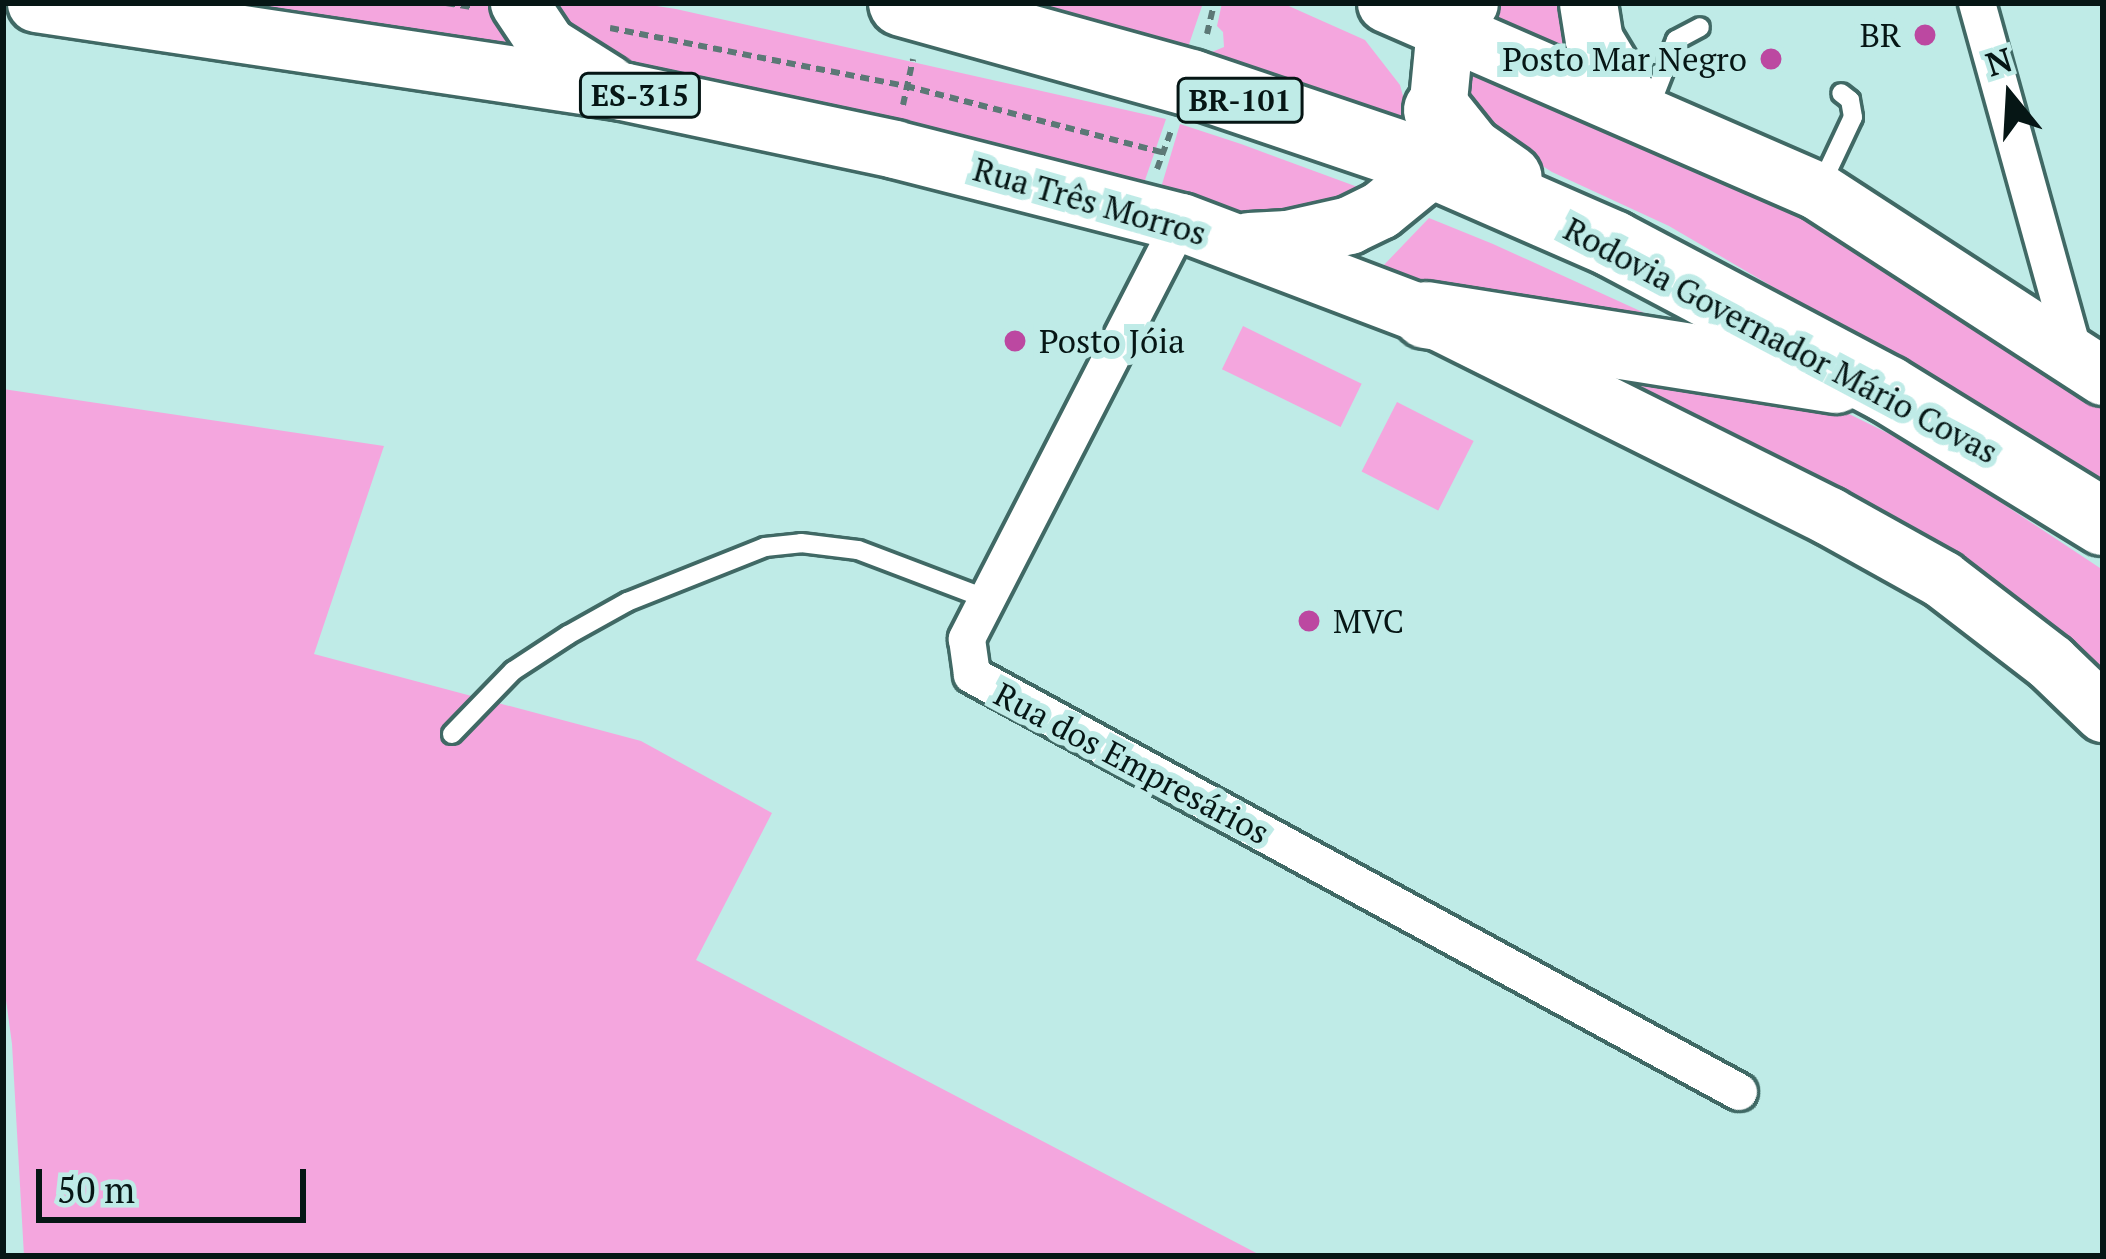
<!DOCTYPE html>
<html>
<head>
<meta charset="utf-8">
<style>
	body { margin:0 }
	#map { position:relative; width:2106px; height:1259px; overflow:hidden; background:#bfebe7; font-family:"PT Serif",serif }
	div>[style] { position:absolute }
	.green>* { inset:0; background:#f4a6de; transform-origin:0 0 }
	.path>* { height:6px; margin-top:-3px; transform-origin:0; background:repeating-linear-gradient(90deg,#5c7876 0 9px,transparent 0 15px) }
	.roads { filter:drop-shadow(3px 0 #406965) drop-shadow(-3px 0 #406965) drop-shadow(0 3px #406965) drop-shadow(0 -3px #406965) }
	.lane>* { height:18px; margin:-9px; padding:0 9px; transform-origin:9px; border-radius:9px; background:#fff }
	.street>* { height:36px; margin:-18px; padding:0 18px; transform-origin:18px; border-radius:18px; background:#fff }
	.primary>* { height:57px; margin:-28.5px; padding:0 28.5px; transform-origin:28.5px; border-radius:28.5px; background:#fff }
	.highway>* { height:66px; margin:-33px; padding:0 33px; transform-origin:33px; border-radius:33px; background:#fff }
	.dots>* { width:33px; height:33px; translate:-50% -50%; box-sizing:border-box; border:6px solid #bfebe7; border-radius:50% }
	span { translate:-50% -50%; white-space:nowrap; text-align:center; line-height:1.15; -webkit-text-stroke:12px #bfebe7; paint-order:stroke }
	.shield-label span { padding:3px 9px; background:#bfebe7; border:3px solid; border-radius:9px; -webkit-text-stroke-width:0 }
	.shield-label { font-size:30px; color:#061615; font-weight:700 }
	.poi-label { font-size:33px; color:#061615 }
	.right { translate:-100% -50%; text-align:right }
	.left { translate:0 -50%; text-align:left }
	.street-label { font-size:33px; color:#061615 }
	.frame { position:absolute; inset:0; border:6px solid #061615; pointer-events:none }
	.north { position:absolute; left:1950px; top:36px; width:120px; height:120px; -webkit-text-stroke:9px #bfebe7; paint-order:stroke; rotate:342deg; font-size:33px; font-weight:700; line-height:48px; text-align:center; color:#061615 }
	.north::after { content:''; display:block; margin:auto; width:42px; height:54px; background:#061615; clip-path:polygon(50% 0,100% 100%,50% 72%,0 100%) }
	.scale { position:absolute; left:36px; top:1169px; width:270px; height:54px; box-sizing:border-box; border:6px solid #061615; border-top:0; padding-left:15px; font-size:36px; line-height:42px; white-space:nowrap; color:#061615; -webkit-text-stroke:9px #bfebe7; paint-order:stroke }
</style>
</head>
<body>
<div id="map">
	<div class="green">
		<div style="clip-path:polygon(160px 3px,498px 3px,535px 57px)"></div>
		<div style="clip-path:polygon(534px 3px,637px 3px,676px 9px,1166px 119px,1143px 186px,635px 83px)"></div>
		<div style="clip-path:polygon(1003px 3px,1203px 3px,1183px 62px)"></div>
		<div style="clip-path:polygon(1222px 3px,1282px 3px,1365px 40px,1400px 85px,1409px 118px,1406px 137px,1207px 54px,1224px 47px,1223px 32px,1217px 26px)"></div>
		<div style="clip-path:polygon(1479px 3px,1558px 3px,1576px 61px,1472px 12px)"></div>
		<div style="clip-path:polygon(1468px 56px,1800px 204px,2103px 391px,2103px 480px,1669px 226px,1552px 172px,1492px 134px,1463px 88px)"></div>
		<div style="clip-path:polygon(1180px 124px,1241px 144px,1374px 193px,1358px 204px,1244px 216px,1160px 191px)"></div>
		<div style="clip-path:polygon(1429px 218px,1493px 244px,1774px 372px,1499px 316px,1381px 268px)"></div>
		<div style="left:1243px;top:326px;width:132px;height:48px;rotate:26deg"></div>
		<div style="clip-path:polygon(1528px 342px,1843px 411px,1920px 449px,2103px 570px,2103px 682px)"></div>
		<div style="clip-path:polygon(3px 389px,384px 446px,314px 654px,641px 741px,772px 813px,696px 960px,1262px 1256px,24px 1256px,12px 1044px,3px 978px)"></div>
		<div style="left:1397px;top:402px;width:86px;height:78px;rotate:27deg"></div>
	</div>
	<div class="path">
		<div style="left:446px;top:3px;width:26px;rotate:9deg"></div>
		<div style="left:610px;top:28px;width:302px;rotate:11.1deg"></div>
		<div style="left:906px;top:86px;width:264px;rotate:14.5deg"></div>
		<div style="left:1207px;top:34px;width:32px;rotate:-77deg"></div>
		<div style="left:903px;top:105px;width:47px;rotate:-77.7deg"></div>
		<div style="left:1157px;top:169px;width:40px;rotate:-69.8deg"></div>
	</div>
	<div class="roads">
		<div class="lane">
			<div style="left:1649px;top:109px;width:74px;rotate:-68.6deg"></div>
			<div style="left:1676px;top:40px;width:27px;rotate:-28deg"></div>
			<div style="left:1820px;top:187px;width:77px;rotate:-64.8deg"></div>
			<div style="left:1853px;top:117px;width:17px;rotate:-100deg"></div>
			<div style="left:1850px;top:100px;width:11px;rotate:-142deg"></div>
			<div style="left:452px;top:734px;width:88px;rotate:-45.9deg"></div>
			<div style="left:513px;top:671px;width:66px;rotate:-33.2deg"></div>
			<div style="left:568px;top:635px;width:68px;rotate:-29.2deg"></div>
			<div style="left:627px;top:602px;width:149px;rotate:-21.7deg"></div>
			<div style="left:765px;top:547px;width:36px;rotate:-6deg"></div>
			<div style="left:801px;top:543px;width:57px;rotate:7deg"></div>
			<div style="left:858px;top:550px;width:138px;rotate:20.8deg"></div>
		</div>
		<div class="street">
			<div style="left:1977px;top:3px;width:367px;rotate:74.5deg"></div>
			<div style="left:1181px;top:222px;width:469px;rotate:117.2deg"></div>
			<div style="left:967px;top:639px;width:36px;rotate:82deg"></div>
			<div style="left:972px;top:675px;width:873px;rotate:28.53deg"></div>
		</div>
		<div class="primary">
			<div style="left:36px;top:3px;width:593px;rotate:8.54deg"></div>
			<div style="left:622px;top:91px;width:278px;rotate:12deg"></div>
			<div style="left:894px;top:149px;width:296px;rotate:14.3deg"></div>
			<div style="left:1181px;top:222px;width:262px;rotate:20.8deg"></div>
			<div style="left:1426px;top:315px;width:450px;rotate:26.5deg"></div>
			<div style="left:1829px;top:516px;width:129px;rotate:29.1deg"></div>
			<div style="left:1942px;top:579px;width:136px;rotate:37.5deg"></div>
			<div style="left:2050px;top:662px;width:74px;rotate:43.9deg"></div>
			<div style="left:519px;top:3px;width:50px;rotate:56.3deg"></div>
			<div style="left:547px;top:45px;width:71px;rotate:32.3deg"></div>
			<div style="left:1386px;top:3px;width:471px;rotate:23.5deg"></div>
			<div style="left:1818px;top:191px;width:340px;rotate:33deg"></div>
			<div style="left:1588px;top:3px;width:37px;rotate:81deg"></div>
			<div style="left:1594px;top:40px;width:83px;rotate:58.8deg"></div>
			<div style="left:1249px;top:241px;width:38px;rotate:-3deg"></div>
			<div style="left:1287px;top:239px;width:64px;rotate:-12.7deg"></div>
			<div style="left:1349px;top:225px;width:34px;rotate:-26deg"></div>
			<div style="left:1380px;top:210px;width:49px;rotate:-39.2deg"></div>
			<div style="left:1418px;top:179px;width:40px;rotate:-66.6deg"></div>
			<div style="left:1434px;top:142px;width:104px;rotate:-84.5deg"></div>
			<div style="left:1444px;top:38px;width:43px;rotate:-54.5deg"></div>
		</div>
		<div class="highway">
			<div style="left:902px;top:3px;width:300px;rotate:15.5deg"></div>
			<div style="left:1191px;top:83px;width:250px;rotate:18.7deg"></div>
			<div style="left:1428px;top:163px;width:202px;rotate:23.6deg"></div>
			<div style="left:1613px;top:244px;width:310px;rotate:27.9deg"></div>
			<div style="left:1887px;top:389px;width:254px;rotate:31.6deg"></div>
			<div style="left:1437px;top:110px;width:53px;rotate:51.2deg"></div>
			<div style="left:1470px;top:151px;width:47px;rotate:34.7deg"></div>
			<div style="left:1426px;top:315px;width:415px;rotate:9deg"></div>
		</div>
	</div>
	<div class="dots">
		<div style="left:1925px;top:35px;background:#bc48a1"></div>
		<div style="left:1771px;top:59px;background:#bc48a1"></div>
		<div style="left:1015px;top:341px;background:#bc48a1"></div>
		<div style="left:1309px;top:621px;background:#bc48a1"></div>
	</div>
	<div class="shield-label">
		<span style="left:640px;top:95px">ES-315</span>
		<span style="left:1240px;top:100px">BR-101</span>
	</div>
	<div class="poi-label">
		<span class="right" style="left:1901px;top:35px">BR</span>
		<span class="right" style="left:1747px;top:59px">Posto Mar Negro</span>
		<span class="left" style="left:1039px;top:341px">Posto Jóia</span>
		<span class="left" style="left:1333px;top:621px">MVC</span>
	</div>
	<div class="street-label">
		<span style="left:1090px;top:201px;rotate:16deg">Rua Três Morros</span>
		<span style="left:1781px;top:340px;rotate:28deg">Rodovia Governador Mário Covas</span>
		<span style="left:1132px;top:763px;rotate:28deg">Rua dos Empresários</span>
	</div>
	<div class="frame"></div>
	<div class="north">N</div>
	<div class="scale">50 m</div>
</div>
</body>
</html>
